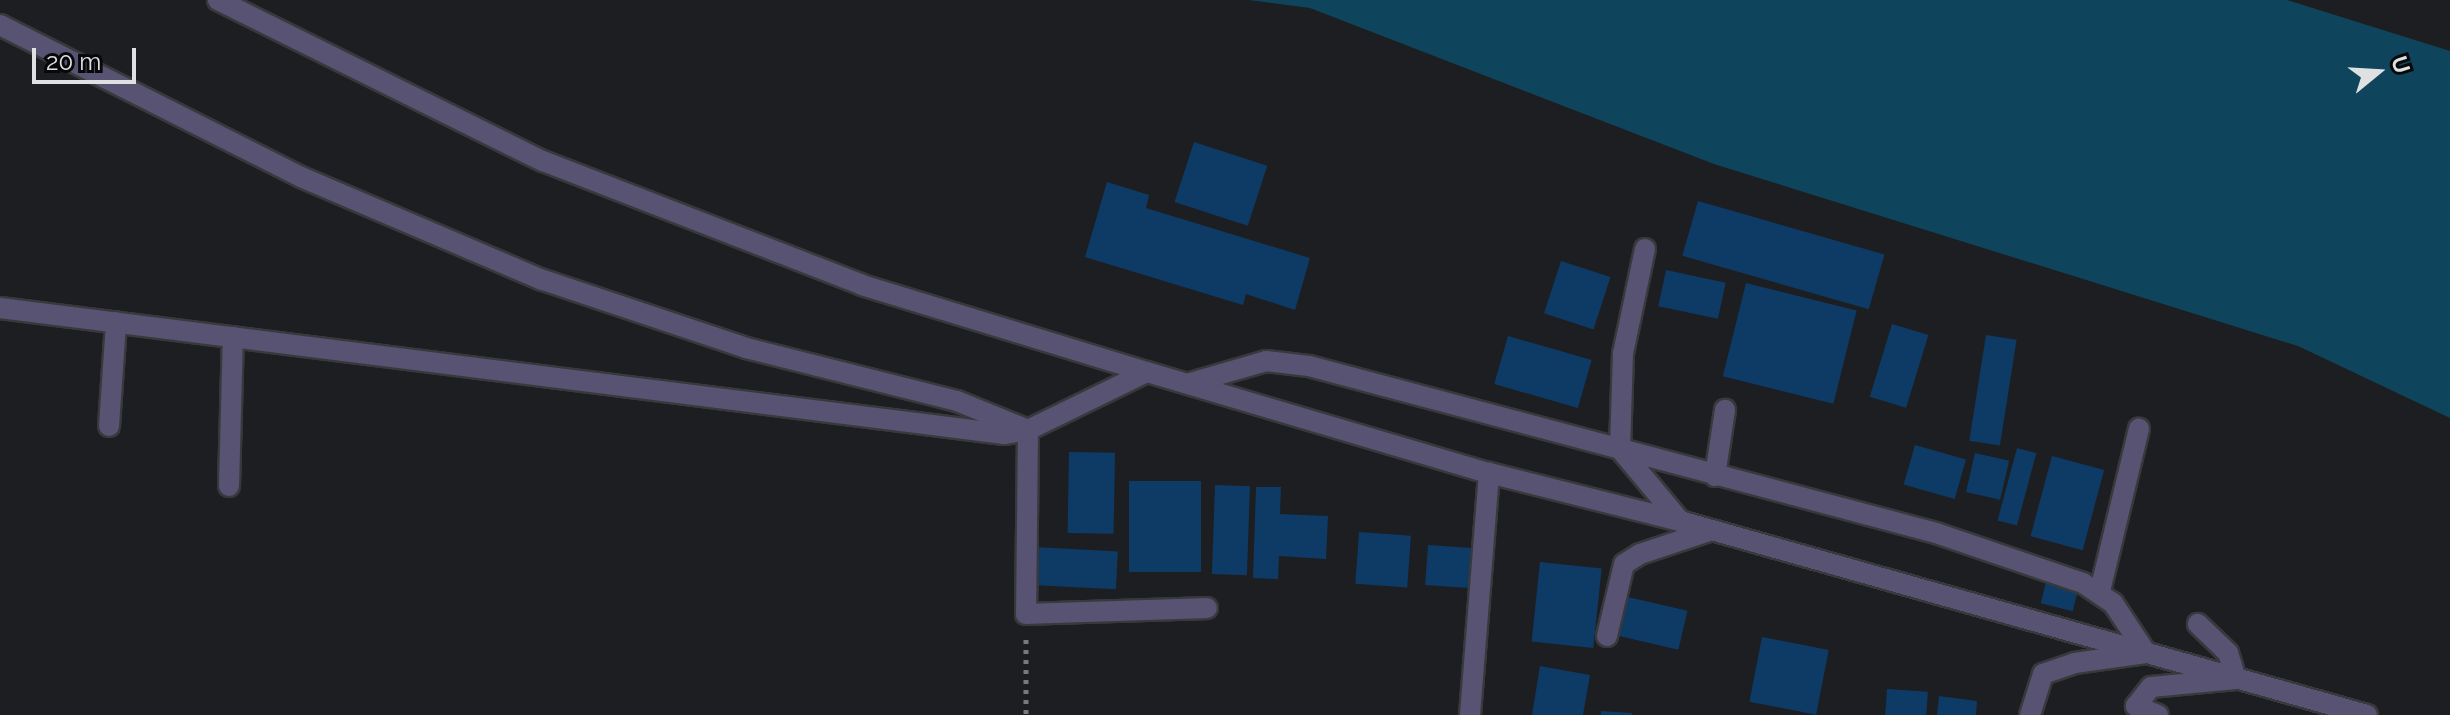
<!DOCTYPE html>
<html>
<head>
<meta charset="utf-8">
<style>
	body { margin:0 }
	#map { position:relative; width:2450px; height:715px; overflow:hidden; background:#1d1e21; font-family:Raleway,sans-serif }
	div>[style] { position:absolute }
	.water>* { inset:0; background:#0e455c }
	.building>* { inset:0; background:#0d3b66; transform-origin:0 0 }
	.path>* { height:5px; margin-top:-2.5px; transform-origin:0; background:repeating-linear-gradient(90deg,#78797c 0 4px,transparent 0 10px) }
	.roads { filter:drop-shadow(2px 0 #38393c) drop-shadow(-2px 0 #38393c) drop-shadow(0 2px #38393c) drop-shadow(0 -2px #38393c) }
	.minor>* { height:20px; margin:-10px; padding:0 10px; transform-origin:10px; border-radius:10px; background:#585372 }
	span { translate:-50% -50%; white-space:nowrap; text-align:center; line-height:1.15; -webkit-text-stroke:7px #070809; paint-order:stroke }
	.north { position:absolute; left:2338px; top:32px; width:80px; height:80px; -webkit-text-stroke:6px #070809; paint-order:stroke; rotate:72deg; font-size:22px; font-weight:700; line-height:32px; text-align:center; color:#dfe0e2 }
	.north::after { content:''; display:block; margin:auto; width:28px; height:36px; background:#dfe0e2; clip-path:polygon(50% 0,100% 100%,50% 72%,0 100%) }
	.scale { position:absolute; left:32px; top:48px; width:104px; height:36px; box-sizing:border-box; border:4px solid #dfe0e2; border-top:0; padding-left:10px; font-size:24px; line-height:28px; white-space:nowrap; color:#dfe0e2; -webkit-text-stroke:6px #070809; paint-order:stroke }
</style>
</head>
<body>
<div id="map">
	<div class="water">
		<div style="clip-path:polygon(1249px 0,2287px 0,2450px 51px,2450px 418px,2298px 346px,1714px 164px,1310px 8px)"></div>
	</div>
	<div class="building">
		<div style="left:1194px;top:142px;width:77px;height:63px;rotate:18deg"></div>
		<div style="clip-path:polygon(1107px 182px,1149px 195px,1146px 208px,1310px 258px,1295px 310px,1246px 294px,1243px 305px,1085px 257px)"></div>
		<div style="left:1698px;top:201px;width:194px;height:57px;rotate:16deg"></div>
		<div style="left:1561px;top:261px;width:52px;height:55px;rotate:18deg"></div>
		<div style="left:1666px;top:270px;width:61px;height:37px;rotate:12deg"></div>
		<div style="left:1746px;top:283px;width:114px;height:96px;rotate:14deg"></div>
		<div style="left:1892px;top:324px;width:38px;height:76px;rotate:17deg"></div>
		<div style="left:1986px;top:335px;width:31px;height:107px;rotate:9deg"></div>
		<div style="left:1508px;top:336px;width:87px;height:50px;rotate:16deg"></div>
		<div style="left:1915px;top:445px;width:53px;height:41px;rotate:16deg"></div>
		<div style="left:2017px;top:448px;width:20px;height:75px;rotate:15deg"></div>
		<div style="left:1069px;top:452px;width:46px;height:81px;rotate:1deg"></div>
		<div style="left:1975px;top:453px;width:35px;height:40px;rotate:13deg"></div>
		<div style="left:2052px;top:456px;width:54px;height:83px;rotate:15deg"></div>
		<div style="left:1129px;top:481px;width:72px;height:91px"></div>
		<div style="left:1215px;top:485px;width:35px;height:89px;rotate:2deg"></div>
		<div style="clip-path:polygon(1256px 487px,1281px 487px,1280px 514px,1328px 516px,1326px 559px,1279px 556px,1278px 579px,1253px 578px)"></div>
		<div style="left:1359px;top:532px;width:52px;height:52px;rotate:4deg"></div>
		<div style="left:1428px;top:545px;width:48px;height:40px;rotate:4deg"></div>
		<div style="left:1034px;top:547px;width:84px;height:38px;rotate:3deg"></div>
		<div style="left:1540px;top:562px;width:62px;height:80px;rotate:6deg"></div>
		<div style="left:2046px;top:582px;width:33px;height:22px;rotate:14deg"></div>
		<div style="left:1628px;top:597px;width:61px;height:40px;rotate:13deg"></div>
		<div style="left:1762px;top:637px;width:68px;height:66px;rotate:11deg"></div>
		<div style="clip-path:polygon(1540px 666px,1590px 675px,1583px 715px,1532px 715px)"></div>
		<div style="left:1887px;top:689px;width:41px;height:26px;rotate:4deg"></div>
		<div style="clip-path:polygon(1939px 696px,1977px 701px,1976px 715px,1937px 715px)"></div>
		<div style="clip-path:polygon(1601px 711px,1632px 713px,1632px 715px,1601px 715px)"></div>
	</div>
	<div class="path">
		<div style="left:1026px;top:639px;width:76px;rotate:90deg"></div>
	</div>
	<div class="roads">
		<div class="minor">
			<div style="left:218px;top:0;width:363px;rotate:26.4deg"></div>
			<div style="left:543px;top:161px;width:342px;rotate:21.2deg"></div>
			<div style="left:862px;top:285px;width:298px;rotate:17deg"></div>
			<div style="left:0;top:25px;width:337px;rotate:26.8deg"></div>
			<div style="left:301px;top:177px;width:263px;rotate:23.1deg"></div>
			<div style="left:543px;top:280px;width:214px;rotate:18.5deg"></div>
			<div style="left:746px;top:348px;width:218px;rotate:14.1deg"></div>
			<div style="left:957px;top:401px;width:77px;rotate:22.2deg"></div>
			<div style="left:1028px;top:430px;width:184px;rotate:90.6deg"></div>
			<div style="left:1026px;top:614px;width:181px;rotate:-1.9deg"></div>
			<div style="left:1645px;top:249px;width:106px;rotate:101.9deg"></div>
			<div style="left:1623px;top:353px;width:96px;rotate:91.8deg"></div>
			<div style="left:1620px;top:449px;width:94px;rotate:50.2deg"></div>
			<div style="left:0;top:308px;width:1012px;rotate:7.15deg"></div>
			<div style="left:1004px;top:434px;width:24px;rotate:-9deg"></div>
			<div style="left:1028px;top:430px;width:132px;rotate:-26deg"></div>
			<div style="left:1147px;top:372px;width:357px;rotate:16.5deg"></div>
			<div style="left:1489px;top:473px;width:197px;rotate:14.1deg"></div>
			<div style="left:1680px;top:521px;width:714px;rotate:15.77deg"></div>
			<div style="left:1190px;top:383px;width:79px;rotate:-16.1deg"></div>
			<div style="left:1266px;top:361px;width:43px;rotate:6.6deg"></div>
			<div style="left:1309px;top:366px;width:649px;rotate:14.91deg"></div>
			<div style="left:1936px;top:533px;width:155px;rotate:18.8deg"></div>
			<div style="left:2083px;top:583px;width:36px;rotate:34deg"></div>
			<div style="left:2113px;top:603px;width:60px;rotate:56.6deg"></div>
			<div style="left:2146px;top:653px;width:72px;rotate:172deg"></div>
			<div style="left:2075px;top:663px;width:34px;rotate:161deg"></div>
			<div style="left:2043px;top:674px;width:43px;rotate:107.6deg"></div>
			<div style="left:109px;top:426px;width:104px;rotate:-86.1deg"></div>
			<div style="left:1715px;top:476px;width:67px;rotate:-81.4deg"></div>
			<div style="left:229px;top:486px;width:149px;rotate:-88.5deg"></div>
			<div style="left:2100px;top:591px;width:167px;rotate:-76.5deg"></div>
			<div style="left:1607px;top:636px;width:74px;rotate:-76.7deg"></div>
			<div style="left:1624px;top:564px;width:19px;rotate:-32deg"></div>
			<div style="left:1640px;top:554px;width:76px;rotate:-18.4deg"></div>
			<div style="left:1470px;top:715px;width:243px;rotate:-85.5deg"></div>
			<div style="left:2158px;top:715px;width:24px;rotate:-158deg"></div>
			<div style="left:2136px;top:706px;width:24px;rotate:-52deg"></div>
			<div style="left:2151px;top:687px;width:85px;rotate:-5.4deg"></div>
			<div style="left:2236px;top:679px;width:27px;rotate:-107deg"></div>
			<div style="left:2228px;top:653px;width:42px;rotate:-136deg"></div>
		</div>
	</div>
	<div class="north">U</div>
	<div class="scale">20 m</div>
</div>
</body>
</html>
